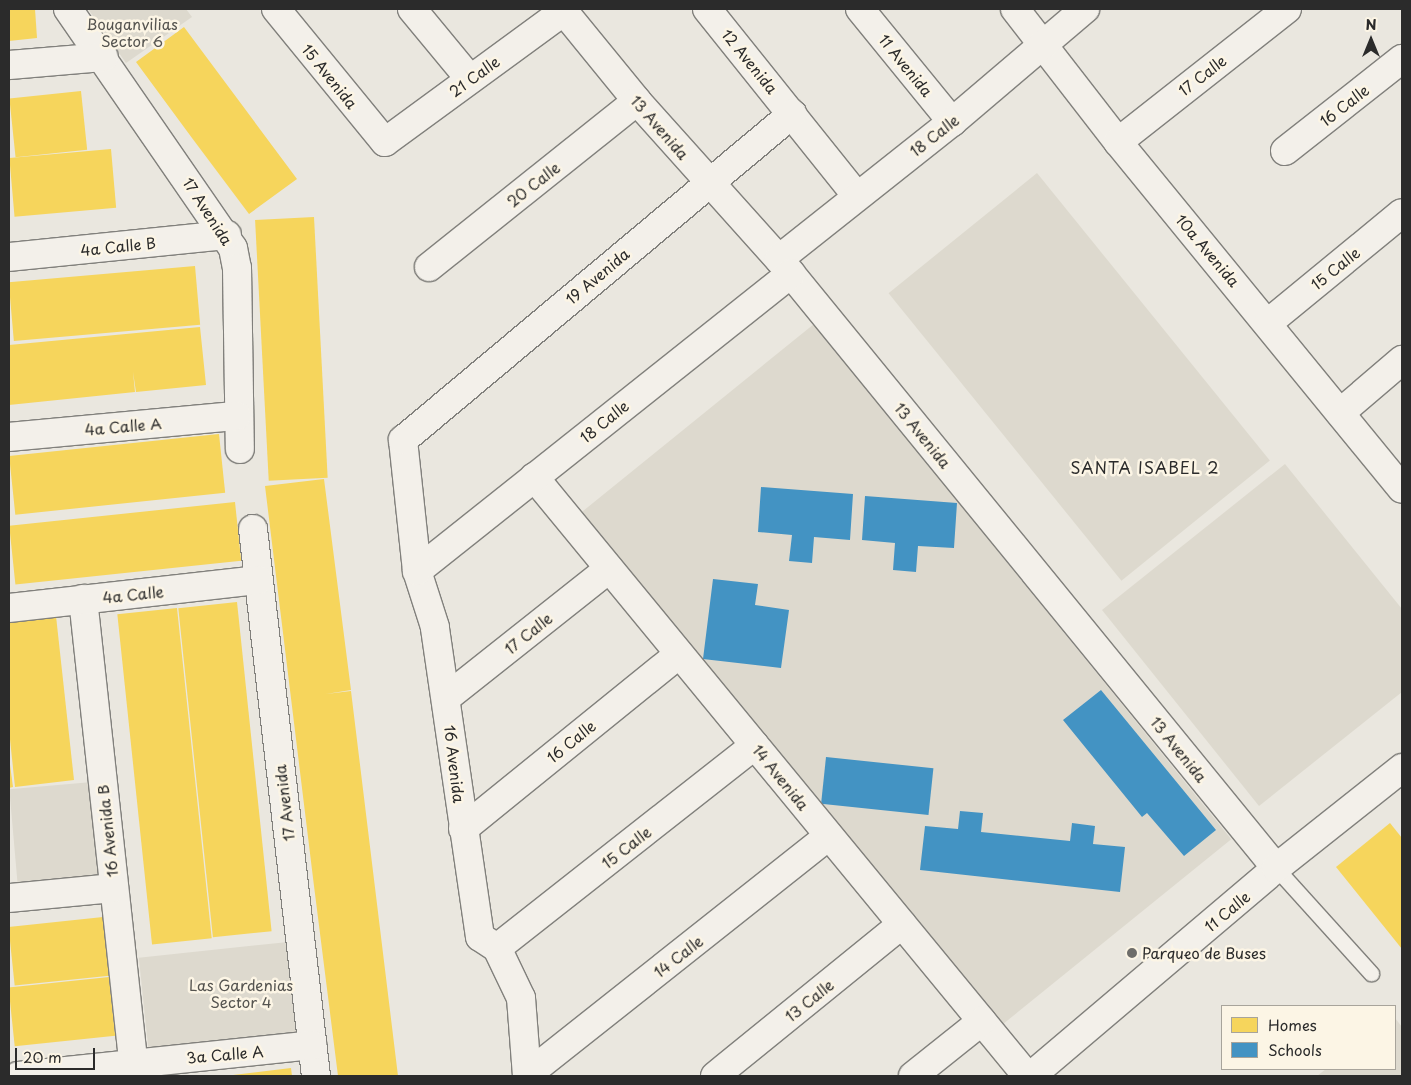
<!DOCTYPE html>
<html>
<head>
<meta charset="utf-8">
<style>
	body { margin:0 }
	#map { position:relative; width:1411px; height:1085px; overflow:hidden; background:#eae7df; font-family:"Playpen Sans",sans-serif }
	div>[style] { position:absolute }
	.built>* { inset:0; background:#ddd9ce; transform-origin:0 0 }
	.homes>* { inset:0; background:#f6d55c; transform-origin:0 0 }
	.schools>* { inset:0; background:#4393c3; transform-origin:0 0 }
	.roads { filter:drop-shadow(1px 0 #81807c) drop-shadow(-1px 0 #81807c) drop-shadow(0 1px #81807c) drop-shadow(0 -1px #81807c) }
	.lane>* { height:15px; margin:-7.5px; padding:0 7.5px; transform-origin:7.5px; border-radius:7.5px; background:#f3f0ea }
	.street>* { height:28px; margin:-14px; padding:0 14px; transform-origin:14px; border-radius:14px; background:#f3f0ea }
	.dots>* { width:14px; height:14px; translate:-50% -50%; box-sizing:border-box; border:2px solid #fcf5e5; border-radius:50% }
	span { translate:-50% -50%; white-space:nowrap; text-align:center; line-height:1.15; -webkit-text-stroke:5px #fcf5e5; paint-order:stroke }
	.park-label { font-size:15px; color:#555450 }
	.street-label { font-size:15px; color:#2b2b2b }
	.poi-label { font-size:15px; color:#2b2b2b }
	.left { translate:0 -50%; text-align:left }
	.neighbourhood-label { font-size:16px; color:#2b2b2b; letter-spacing:1px }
	.frame { position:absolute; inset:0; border:10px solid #2b2b2b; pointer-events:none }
	.legend { position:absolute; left:1221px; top:1005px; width:175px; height:65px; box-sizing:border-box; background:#fcf5e5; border:1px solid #a8a49b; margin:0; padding:6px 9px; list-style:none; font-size:15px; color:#2b2b2b }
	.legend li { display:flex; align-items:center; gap:10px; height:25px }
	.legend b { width:25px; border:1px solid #a8a49b }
	.north { position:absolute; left:1346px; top:15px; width:50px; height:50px; -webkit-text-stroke:4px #fcf5e5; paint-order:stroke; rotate:0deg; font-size:14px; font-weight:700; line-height:20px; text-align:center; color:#2b2b2b }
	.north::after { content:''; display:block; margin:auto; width:18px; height:22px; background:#2b2b2b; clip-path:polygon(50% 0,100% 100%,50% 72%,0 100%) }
	.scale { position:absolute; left:15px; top:1048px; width:80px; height:22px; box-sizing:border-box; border:2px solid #2b2b2b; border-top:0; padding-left:6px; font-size:15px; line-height:18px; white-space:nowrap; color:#2b2b2b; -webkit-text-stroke:4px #fcf5e5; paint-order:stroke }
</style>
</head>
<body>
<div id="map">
	<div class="built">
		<div style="clip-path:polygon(88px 9px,186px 9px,192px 17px,126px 63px)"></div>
		<div style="left:1037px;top:173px;width:370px;height:191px;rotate:51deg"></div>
		<div style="left:814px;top:324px;width:663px;height:307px;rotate:51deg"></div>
		<div style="clip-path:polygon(1285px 464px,1402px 609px,1402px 692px,1259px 806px,1102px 610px)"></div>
		<div style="left:92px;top:782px;width:95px;height:83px;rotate:85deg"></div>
		<div style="left:288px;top:942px;width:91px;height:150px;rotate:84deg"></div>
		<div style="clip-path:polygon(1395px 1018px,1402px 1027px,1402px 1076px,1317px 1076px,1326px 1069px,1395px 1069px)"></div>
	</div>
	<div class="homes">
		<div style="clip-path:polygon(9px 9px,35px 9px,37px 38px,9px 41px)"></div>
		<div style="clip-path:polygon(184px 27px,297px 179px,249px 214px,192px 138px,226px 113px,192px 138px,136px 62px)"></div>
		<div style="left:81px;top:91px;width:59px;height:72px;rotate:84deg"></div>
		<div style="left:111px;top:149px;width:59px;height:102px;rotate:85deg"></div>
		<div style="left:314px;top:217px;width:261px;height:59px;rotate:87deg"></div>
		<div style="left:195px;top:266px;width:59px;height:187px;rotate:85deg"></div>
		<div style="clip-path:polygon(200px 327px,206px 385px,136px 392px,133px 372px,135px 392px,9px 405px,9px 345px)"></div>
		<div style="left:219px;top:434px;width:59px;height:211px;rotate:84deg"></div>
		<div style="clip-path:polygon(324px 479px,351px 690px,326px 694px,351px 691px,398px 1076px,338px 1076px,314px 886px,265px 486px)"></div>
		<div style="left:235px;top:502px;width:59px;height:227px;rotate:84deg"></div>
		<div style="left:237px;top:602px;width:331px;height:59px;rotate:84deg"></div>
		<div style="left:177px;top:608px;width:332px;height:60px;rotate:84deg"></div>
		<div style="clip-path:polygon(56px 616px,74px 780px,15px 787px,9px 730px,9px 621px)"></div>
		<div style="clip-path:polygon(9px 757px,13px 787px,9px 788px)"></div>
		<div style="clip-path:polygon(1390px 823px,1402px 838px,1402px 949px,1336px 867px)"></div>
		<div style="left:103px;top:917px;width:59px;height:95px;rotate:84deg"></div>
		<div style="left:109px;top:977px;width:59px;height:101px;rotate:84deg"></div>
		<div style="clip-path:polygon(291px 1068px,292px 1076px,233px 1076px,233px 1075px)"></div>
	</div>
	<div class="schools">
		<div style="clip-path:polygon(761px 487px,853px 494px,850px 540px,814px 537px,812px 563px,789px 561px,792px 535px,758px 532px)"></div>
		<div style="clip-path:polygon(865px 496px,957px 503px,954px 548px,918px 546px,916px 572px,893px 570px,895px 543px,862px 540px)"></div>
		<div style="clip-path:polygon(713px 579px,758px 584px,755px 605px,789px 610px,781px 668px,703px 659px)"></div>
		<div style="clip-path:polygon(1101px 690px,1216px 830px,1184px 856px,1147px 813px,1142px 817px,1063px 720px)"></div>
		<div style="left:826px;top:757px;width:108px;height:47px;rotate:6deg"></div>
		<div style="clip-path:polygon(960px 811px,983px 813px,981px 832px,1070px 841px,1072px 823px,1095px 826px,1093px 844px,1125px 847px,1120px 892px,920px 870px,925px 826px,958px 829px)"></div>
	</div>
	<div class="roads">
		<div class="lane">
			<div style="left:1276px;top:868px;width:142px;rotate:47.9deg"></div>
		</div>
		<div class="street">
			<div style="left:68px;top:9px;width:290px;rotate:55.4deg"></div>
			<div style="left:233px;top:248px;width:20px;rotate:79deg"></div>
			<div style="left:237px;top:268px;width:181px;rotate:89.1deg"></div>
			<div style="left:276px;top:9px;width:172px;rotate:50.7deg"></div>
			<div style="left:385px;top:142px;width:222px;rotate:-36.2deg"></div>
			<div style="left:412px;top:9px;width:91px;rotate:50.4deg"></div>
			<div style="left:562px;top:9px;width:119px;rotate:50.8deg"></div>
			<div style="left:637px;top:101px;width:212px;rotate:48.1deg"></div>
			<div style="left:779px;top:259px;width:786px;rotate:50.78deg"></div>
			<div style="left:707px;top:9px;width:240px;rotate:51.3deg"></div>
			<div style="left:860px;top:9px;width:146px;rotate:50.8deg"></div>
			<div style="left:1015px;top:9px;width:168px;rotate:52.2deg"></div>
			<div style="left:1118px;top:142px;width:448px;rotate:50.7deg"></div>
			<div style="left:9px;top:65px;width:95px;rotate:-4.8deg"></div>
			<div style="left:1118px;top:142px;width:215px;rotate:-38.2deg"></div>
			<div style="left:1285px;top:151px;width:149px;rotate:-38.2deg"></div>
			<div style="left:9px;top:257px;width:219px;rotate:-5.8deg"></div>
			<div style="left:779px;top:259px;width:221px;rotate:-38.4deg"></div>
			<div style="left:952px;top:122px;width:175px;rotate:-40.4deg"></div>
			<div style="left:429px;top:267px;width:266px;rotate:-38.6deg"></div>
			<div style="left:1268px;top:323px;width:173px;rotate:-39.4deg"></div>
			<div style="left:1340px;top:413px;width:82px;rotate:-40.5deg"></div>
			<div style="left:9px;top:437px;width:229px;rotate:-5.3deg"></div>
			<div style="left:534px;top:477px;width:776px;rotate:50.54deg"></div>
			<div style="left:253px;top:529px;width:551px;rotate:83.43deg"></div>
			<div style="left:417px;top:571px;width:478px;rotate:-38.5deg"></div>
			<div style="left:83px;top:599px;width:466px;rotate:83.8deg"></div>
			<div style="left:9px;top:608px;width:251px;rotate:-6.4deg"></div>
			<div style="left:446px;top:698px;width:208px;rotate:-38.4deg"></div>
			<div style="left:463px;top:829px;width:278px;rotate:-39deg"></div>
			<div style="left:9px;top:898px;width:104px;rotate:-5.5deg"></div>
			<div style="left:497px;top:948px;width:328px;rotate:-38.2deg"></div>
			<div style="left:527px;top:1075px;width:385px;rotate:-38.4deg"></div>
			<div style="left:18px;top:1076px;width:296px;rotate:-6deg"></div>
			<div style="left:527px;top:1076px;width:78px;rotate:-94.4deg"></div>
			<div style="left:521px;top:998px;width:55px;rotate:-115.6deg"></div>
			<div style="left:497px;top:948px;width:20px;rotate:-147deg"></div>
			<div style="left:480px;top:937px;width:313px;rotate:-98.3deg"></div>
			<div style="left:435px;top:627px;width:59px;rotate:-107.8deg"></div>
			<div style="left:417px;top:571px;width:132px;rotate:-96.1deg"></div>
			<div style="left:403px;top:440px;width:508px;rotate:-39.96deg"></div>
			<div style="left:715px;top:1076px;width:241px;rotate:-39.1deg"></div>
			<div style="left:913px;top:1076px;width:88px;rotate:-38.6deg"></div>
			<div style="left:1031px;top:1076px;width:321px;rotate:-40.3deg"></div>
			<div style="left:1276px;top:868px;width:161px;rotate:-38.4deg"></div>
		</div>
	</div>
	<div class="dots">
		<div style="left:1132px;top:953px;background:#6e6d6a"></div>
	</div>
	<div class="park-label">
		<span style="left:132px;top:32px">Bouganvilias<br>Sector 6</span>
		<span style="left:241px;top:993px">Las Gardenias<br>Sector 4</span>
	</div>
	<div class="street-label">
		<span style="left:750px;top:61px;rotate:51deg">12 Avenida</span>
		<span style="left:906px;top:65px;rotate:51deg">11 Avenida</span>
		<span style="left:1202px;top:75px;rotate:-38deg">17 Calle</span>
		<span style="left:330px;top:76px;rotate:51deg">15 Avenida</span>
		<span style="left:474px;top:76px;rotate:-36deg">21 Calle</span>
		<span style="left:1344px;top:105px;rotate:-38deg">16 Calle</span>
		<span style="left:660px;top:127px;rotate:49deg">13 Avenida</span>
		<span style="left:934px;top:135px;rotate:-38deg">18 Calle</span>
		<span style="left:533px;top:184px;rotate:-38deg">20 Calle</span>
		<span style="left:208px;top:211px;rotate:57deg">17 Avenida</span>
		<span style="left:118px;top:246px;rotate:-6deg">4a Calle B</span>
		<span style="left:1208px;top:250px;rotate:50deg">10a Avenida</span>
		<span style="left:1335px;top:268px;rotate:-39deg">15 Calle</span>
		<span style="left:597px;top:276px;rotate:-40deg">19 Avenida</span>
		<span style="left:604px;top:421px;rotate:-39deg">18 Calle</span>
		<span style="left:123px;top:426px;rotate:-5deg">4a Calle A</span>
		<span style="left:923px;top:435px;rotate:51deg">13 Avenida</span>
		<span style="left:133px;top:594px;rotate:-6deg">4a Calle</span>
		<span style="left:528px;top:633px;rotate:-39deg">17 Calle</span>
		<span style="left:571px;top:741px;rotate:-39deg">16 Calle</span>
		<span style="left:1179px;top:749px;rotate:51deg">13 Avenida</span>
		<span style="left:455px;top:764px;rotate:83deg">16 Avenida</span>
		<span style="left:781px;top:777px;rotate:51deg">14 Avenida</span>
		<span style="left:284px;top:803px;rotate:-97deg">17 Avenida</span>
		<span style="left:107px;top:831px;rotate:-96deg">16 Avenida B</span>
		<span style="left:626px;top:847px;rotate:-38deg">15 Calle</span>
		<span style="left:1227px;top:911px;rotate:-40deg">11 Calle</span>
		<span style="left:678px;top:956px;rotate:-38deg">14 Calle</span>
		<span style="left:809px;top:1000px;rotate:-39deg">13 Calle</span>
		<span style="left:225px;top:1054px;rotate:-5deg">3a Calle A</span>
	</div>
	<div class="poi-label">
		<span class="left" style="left:1142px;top:953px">Parqueo de Buses</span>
	</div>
	<div class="neighbourhood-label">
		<span style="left:1145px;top:467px">SANTA ISABEL 2</span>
	</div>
	<div class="frame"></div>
	<ul class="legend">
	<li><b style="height:14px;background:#f6d55c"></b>Homes</li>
	<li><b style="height:14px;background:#4393c3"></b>Schools</li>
	</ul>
	<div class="north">N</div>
	<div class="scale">20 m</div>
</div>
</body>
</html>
